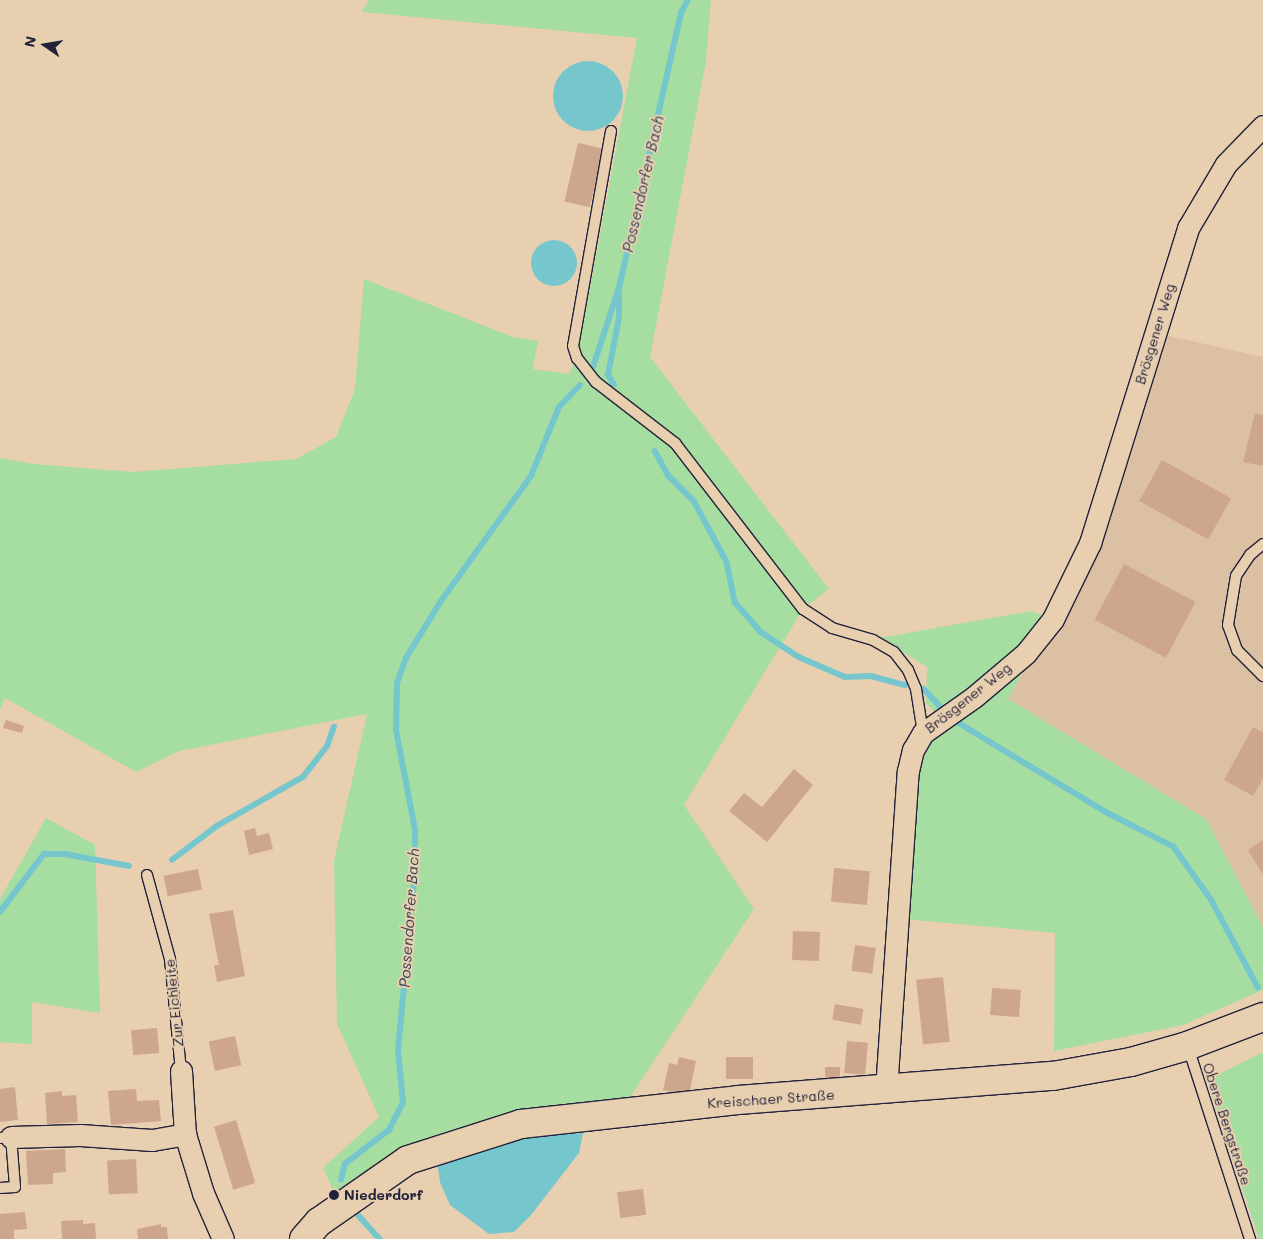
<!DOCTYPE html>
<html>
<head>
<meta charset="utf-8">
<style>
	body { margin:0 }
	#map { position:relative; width:1263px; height:1239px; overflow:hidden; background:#e8cfb0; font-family:Mali,sans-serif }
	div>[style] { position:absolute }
	.built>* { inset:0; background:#dcc0a4 }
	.green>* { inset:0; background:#a6dda1 }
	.water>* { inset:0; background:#76c7cd }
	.round { border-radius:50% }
	.stream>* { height:5.5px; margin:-2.75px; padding:0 2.75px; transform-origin:2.75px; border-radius:2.75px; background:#76c7cd }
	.building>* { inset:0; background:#cea68e; transform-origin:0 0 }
	.roads { filter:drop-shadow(1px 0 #22223b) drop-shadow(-1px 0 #22223b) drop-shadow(0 1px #22223b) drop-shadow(0 -1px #22223b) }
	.service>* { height:10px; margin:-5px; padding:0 5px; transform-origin:5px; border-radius:5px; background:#e8cfb0 }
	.minor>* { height:21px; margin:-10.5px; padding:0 10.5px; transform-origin:10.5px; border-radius:10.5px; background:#e8cfb0 }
	.secondary>* { height:28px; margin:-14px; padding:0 14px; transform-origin:14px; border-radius:14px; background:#e8cfb0 }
	.dots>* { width:14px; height:14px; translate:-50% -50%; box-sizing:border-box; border:2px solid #e8cfb0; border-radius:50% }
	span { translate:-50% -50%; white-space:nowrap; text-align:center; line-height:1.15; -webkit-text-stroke:4px #e8cfb0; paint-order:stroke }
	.street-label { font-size:14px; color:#22223b }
	.poi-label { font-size:14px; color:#22223b; font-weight:700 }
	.left { translate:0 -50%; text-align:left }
	.water-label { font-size:15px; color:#334358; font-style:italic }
	.north { position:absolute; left:20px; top:20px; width:50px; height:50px; -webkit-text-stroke:4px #e8cfb0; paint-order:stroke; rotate:283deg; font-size:14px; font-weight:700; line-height:20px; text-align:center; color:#22223b }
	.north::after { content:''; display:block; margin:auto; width:18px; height:22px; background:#22223b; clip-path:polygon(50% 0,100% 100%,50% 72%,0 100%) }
</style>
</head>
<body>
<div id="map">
	<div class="built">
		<div style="clip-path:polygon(1156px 333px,1263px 357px,1263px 927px,1205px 819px,1008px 699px,1053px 619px)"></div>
	</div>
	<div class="green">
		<div style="clip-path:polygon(369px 0,711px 0,706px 61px,650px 357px,829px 589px,803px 609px,684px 805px,754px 909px,619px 1114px,521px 1124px,335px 1195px,323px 1168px,379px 1117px,337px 1024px,334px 861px,367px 714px,179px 751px,136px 772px,5px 698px,0 710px,0 458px,33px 464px,132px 472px,296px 459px,336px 437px,355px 389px,364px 279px,513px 337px,538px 341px,533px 369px,569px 374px,577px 357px,637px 38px,362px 12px)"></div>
		<div style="clip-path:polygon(1031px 611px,1047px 617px,1012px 659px,937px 715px,926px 703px,927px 667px,880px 638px)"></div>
		<div style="clip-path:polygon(1029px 661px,1008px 699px,1206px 819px,1263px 927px,1263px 990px,1183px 1025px,1054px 1051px,1055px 933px,904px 919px,914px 773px,929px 740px)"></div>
		<div style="clip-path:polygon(46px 818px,95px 845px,100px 1013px,32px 1002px,32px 1044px,0 1042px,0 899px)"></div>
		<div style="clip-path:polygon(1263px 1052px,1263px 1239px,1259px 1239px,1207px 1080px)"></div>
	</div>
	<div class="water">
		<div class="round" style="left:553px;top:61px;width:70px;height:70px"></div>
		<div class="round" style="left:531px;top:240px;width:46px;height:46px"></div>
		<div style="clip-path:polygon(583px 1133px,579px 1153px,531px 1215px,514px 1232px,489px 1234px,450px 1205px,440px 1182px,437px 1162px,496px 1143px,536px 1136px)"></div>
	</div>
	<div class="stream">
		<div style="left:593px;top:367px;width:83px;rotate:-71.8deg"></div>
		<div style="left:619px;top:288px;width:282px;rotate:-77.3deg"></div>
		<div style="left:681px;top:13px;width:15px;rotate:-62deg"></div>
		<div style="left:614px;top:385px;width:12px;rotate:-121deg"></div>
		<div style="left:608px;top:375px;width:58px;rotate:-79.1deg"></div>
		<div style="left:619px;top:318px;width:23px;rotate:-90deg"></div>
		<div style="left:655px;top:451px;width:29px;rotate:61deg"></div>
		<div style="left:669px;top:476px;width:35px;rotate:45deg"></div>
		<div style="left:694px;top:501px;width:69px;rotate:61.6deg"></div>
		<div style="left:727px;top:562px;width:41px;rotate:78.7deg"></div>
		<div style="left:735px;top:602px;width:40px;rotate:49deg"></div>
		<div style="left:761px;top:632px;width:45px;rotate:33.3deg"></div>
		<div style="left:799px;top:657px;width:50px;rotate:23.5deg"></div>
		<div style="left:845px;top:677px;width:26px;rotate:-2deg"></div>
		<div style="left:871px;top:676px;width:35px;rotate:15deg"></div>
		<div style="left:924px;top:689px;width:22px;rotate:47deg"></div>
		<div style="left:954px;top:720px;width:178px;rotate:31.2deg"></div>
		<div style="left:1106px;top:812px;width:76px;rotate:27.2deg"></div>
		<div style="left:1174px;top:847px;width:64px;rotate:54.6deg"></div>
		<div style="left:1211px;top:899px;width:100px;rotate:61.9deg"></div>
		<div style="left:172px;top:860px;width:56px;rotate:-37.1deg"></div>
		<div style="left:217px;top:826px;width:99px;rotate:-29.7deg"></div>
		<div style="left:303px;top:777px;width:39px;rotate:-52deg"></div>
		<div style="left:327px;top:746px;width:20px;rotate:-70deg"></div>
		<div style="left:0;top:912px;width:73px;rotate:-52.8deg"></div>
		<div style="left:44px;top:854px;width:21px"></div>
		<div style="left:65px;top:854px;width:65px;rotate:10.6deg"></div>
		<div style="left:341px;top:1180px;width:16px;rotate:-76deg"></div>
		<div style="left:345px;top:1164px;width:56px;rotate:-37.7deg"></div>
		<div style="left:389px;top:1130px;width:30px;rotate:-63deg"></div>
		<div style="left:403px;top:1103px;width:53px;rotate:-95.4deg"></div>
		<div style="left:398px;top:1050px;width:180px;rotate:-84.6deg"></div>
		<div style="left:415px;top:871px;width:41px;rotate:-90deg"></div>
		<div style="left:415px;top:830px;width:102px;rotate:-100.8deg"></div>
		<div style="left:396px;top:730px;width:47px;rotate:-88.8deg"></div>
		<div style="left:397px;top:683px;width:27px;rotate:-70deg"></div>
		<div style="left:406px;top:658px;width:67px;rotate:-58.4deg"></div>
		<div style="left:441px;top:601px;width:154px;rotate:-54.2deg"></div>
		<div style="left:531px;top:476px;width:74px;rotate:-67.9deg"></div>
		<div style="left:559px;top:407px;width:30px;rotate:-46deg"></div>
		<div style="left:352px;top:1208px;width:42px;rotate:47.9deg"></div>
	</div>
	<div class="building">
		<div style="left:578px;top:143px;width:26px;height:60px;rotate:13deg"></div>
		<div style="clip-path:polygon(1255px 413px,1263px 415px,1263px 466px,1243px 462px)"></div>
		<div style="left:1162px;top:460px;width:79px;height:47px;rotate:29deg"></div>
		<div style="left:1124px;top:564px;width:81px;height:63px;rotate:28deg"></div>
		<div style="clip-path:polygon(6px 720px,24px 726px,22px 733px,3px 728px)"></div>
		<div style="clip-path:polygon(1253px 727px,1263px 732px,1263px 779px,1253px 796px,1224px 780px)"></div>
		<div style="clip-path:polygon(794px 769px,813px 785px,767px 842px,729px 811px,744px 793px,762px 807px)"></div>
		<div style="clip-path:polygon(255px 828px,257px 836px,269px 833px,273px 849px,249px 855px,244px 831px)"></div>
		<div style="clip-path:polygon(1263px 840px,1263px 875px,1248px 850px)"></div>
		<div style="left:834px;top:868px;width:36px;height:34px;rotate:5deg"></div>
		<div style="left:198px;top:869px;width:21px;height:35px;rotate:79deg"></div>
		<div style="clip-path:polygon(233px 910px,245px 976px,217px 982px,214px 965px,219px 965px,209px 914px)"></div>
		<div style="left:793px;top:931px;width:27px;height:29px;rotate:2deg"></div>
		<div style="left:855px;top:945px;width:21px;height:26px;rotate:8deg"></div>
		<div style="left:943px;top:977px;width:65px;height:27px;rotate:84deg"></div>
		<div style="left:992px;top:988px;width:29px;height:27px;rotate:4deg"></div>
		<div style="left:835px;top:1004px;width:29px;height:16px;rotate:10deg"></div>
		<div style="left:157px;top:1028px;width:25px;height:26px;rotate:85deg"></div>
		<div style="left:235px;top:1036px;width:30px;height:27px;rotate:78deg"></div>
		<div style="left:847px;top:1041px;width:21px;height:32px;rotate:5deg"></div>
		<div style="clip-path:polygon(679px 1057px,696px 1061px,689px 1095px,663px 1090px,669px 1063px,677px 1065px)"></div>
		<div style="left:726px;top:1057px;width:27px;height:22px"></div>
		<div style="left:825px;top:1067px;width:15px;height:14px"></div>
		<div style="clip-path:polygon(15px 1087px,18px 1120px,0 1122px,0 1089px)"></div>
		<div style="clip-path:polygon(136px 1089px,137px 1101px,159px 1100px,161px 1121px,111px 1125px,108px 1091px)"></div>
		<div style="clip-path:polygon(62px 1091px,62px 1096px,76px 1095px,78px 1122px,47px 1124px,45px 1093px)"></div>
		<div style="left:236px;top:1120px;width:66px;height:23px;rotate:73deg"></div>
		<div style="clip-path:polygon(65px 1149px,66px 1172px,53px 1173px,53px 1184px,28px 1185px,26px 1151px)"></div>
		<div style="left:136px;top:1159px;width:34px;height:29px;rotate:87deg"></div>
		<div style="left:643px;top:1189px;width:26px;height:26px;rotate:83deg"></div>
		<div style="clip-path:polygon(25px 1212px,27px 1229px,14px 1230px,14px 1239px,0 1239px,0 1214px)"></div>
		<div style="clip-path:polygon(83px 1220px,83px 1224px,95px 1223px,96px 1239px,62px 1239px,61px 1221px)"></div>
		<div style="clip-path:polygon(161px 1224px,161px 1227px,167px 1227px,168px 1239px,138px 1239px,137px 1229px)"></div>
	</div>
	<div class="roads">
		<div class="service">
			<div style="left:611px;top:131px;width:218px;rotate:100deg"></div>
			<div style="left:573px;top:346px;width:13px;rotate:72deg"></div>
			<div style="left:577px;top:358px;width:31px;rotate:52deg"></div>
			<div style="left:596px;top:382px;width:100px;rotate:37.7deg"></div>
			<div style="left:675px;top:443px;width:210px;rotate:52.4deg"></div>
			<div style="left:803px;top:609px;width:35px;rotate:33deg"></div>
			<div style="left:832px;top:628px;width:43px;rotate:16.3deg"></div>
			<div style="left:873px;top:640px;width:24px;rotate:30deg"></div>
			<div style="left:894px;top:652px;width:23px;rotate:52deg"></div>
			<div style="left:908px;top:670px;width:21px;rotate:67deg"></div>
			<div style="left:916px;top:689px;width:45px;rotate:81deg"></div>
			<div style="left:1263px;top:544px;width:17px;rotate:140deg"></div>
			<div style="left:1250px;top:555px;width:25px;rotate:124deg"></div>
			<div style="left:1236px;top:576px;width:50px;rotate:99.3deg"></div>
			<div style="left:1228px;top:625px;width:27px;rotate:70deg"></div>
			<div style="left:1237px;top:650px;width:37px;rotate:45deg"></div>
			<div style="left:147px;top:875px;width:87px;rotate:74.7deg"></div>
			<div style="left:170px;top:959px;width:113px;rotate:84.4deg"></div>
			<div style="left:1188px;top:1047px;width:202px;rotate:72.1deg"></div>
			<div style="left:0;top:1138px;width:11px;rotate:-5deg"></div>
			<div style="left:11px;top:1137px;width:50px;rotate:85.4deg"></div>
			<div style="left:15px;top:1187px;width:15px;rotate:176deg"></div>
		</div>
		<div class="minor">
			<div style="left:181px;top:1071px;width:63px;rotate:86.4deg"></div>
			<div style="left:185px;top:1134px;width:62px;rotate:73deg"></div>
			<div style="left:203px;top:1193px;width:50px;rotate:66.5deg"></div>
			<div style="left:886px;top:1090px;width:320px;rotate:-86.1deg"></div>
			<div style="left:908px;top:771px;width:22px;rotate:-77deg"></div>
			<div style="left:913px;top:750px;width:20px;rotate:-60deg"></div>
			<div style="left:923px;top:733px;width:62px;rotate:-35.2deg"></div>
			<div style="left:974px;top:697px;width:68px;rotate:-40.2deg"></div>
			<div style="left:1026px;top:653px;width:43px;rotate:-51.5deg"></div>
			<div style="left:1053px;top:619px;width:85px;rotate:-64deg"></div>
			<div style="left:1090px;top:543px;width:330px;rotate:-72.7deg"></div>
			<div style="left:1188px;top:228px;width:74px;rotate:-59.3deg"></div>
			<div style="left:1226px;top:164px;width:53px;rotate:-45.8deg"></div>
			<div style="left:11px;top:1137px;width:69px;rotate:-1.7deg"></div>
			<div style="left:80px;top:1135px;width:72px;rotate:4deg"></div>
			<div style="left:152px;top:1140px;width:34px;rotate:-10deg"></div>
		</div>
		<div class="secondary">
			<div style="left:304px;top:1239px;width:23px;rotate:-49deg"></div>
			<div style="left:319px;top:1222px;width:108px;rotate:-34.9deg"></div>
			<div style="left:408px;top:1160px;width:119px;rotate:-17.7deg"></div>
			<div style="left:521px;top:1124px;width:218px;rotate:-6.3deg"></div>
			<div style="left:738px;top:1100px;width:316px;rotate:-4.4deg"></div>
			<div style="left:1053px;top:1076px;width:79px;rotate:-10.2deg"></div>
			<div style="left:1131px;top:1062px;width:58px;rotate:-15.9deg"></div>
			<div style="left:1187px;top:1046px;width:81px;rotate:-20.9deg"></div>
		</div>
	</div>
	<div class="dots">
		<div style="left:334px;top:1195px;background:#22223b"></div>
	</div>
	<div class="street-label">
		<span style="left:1155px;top:334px;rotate:-73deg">Brösgener Weg</span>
		<span style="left:968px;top:698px;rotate:-38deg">Brösgener Weg</span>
		<span style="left:174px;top:1003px;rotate:-96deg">Zur Eichleite</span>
		<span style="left:771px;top:1099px;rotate:-4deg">Kreischaer Straße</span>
		<span style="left:1227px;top:1124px;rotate:72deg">Obere Bergstraße</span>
	</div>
	<div class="poi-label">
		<span class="left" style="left:344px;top:1195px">Niederdorf</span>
	</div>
	<div class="water-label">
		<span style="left:643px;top:184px;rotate:-77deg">Possendorfer Bach</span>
		<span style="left:409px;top:918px;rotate:-86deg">Possendorfer Bach</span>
	</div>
	<div class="north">N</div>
</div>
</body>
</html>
